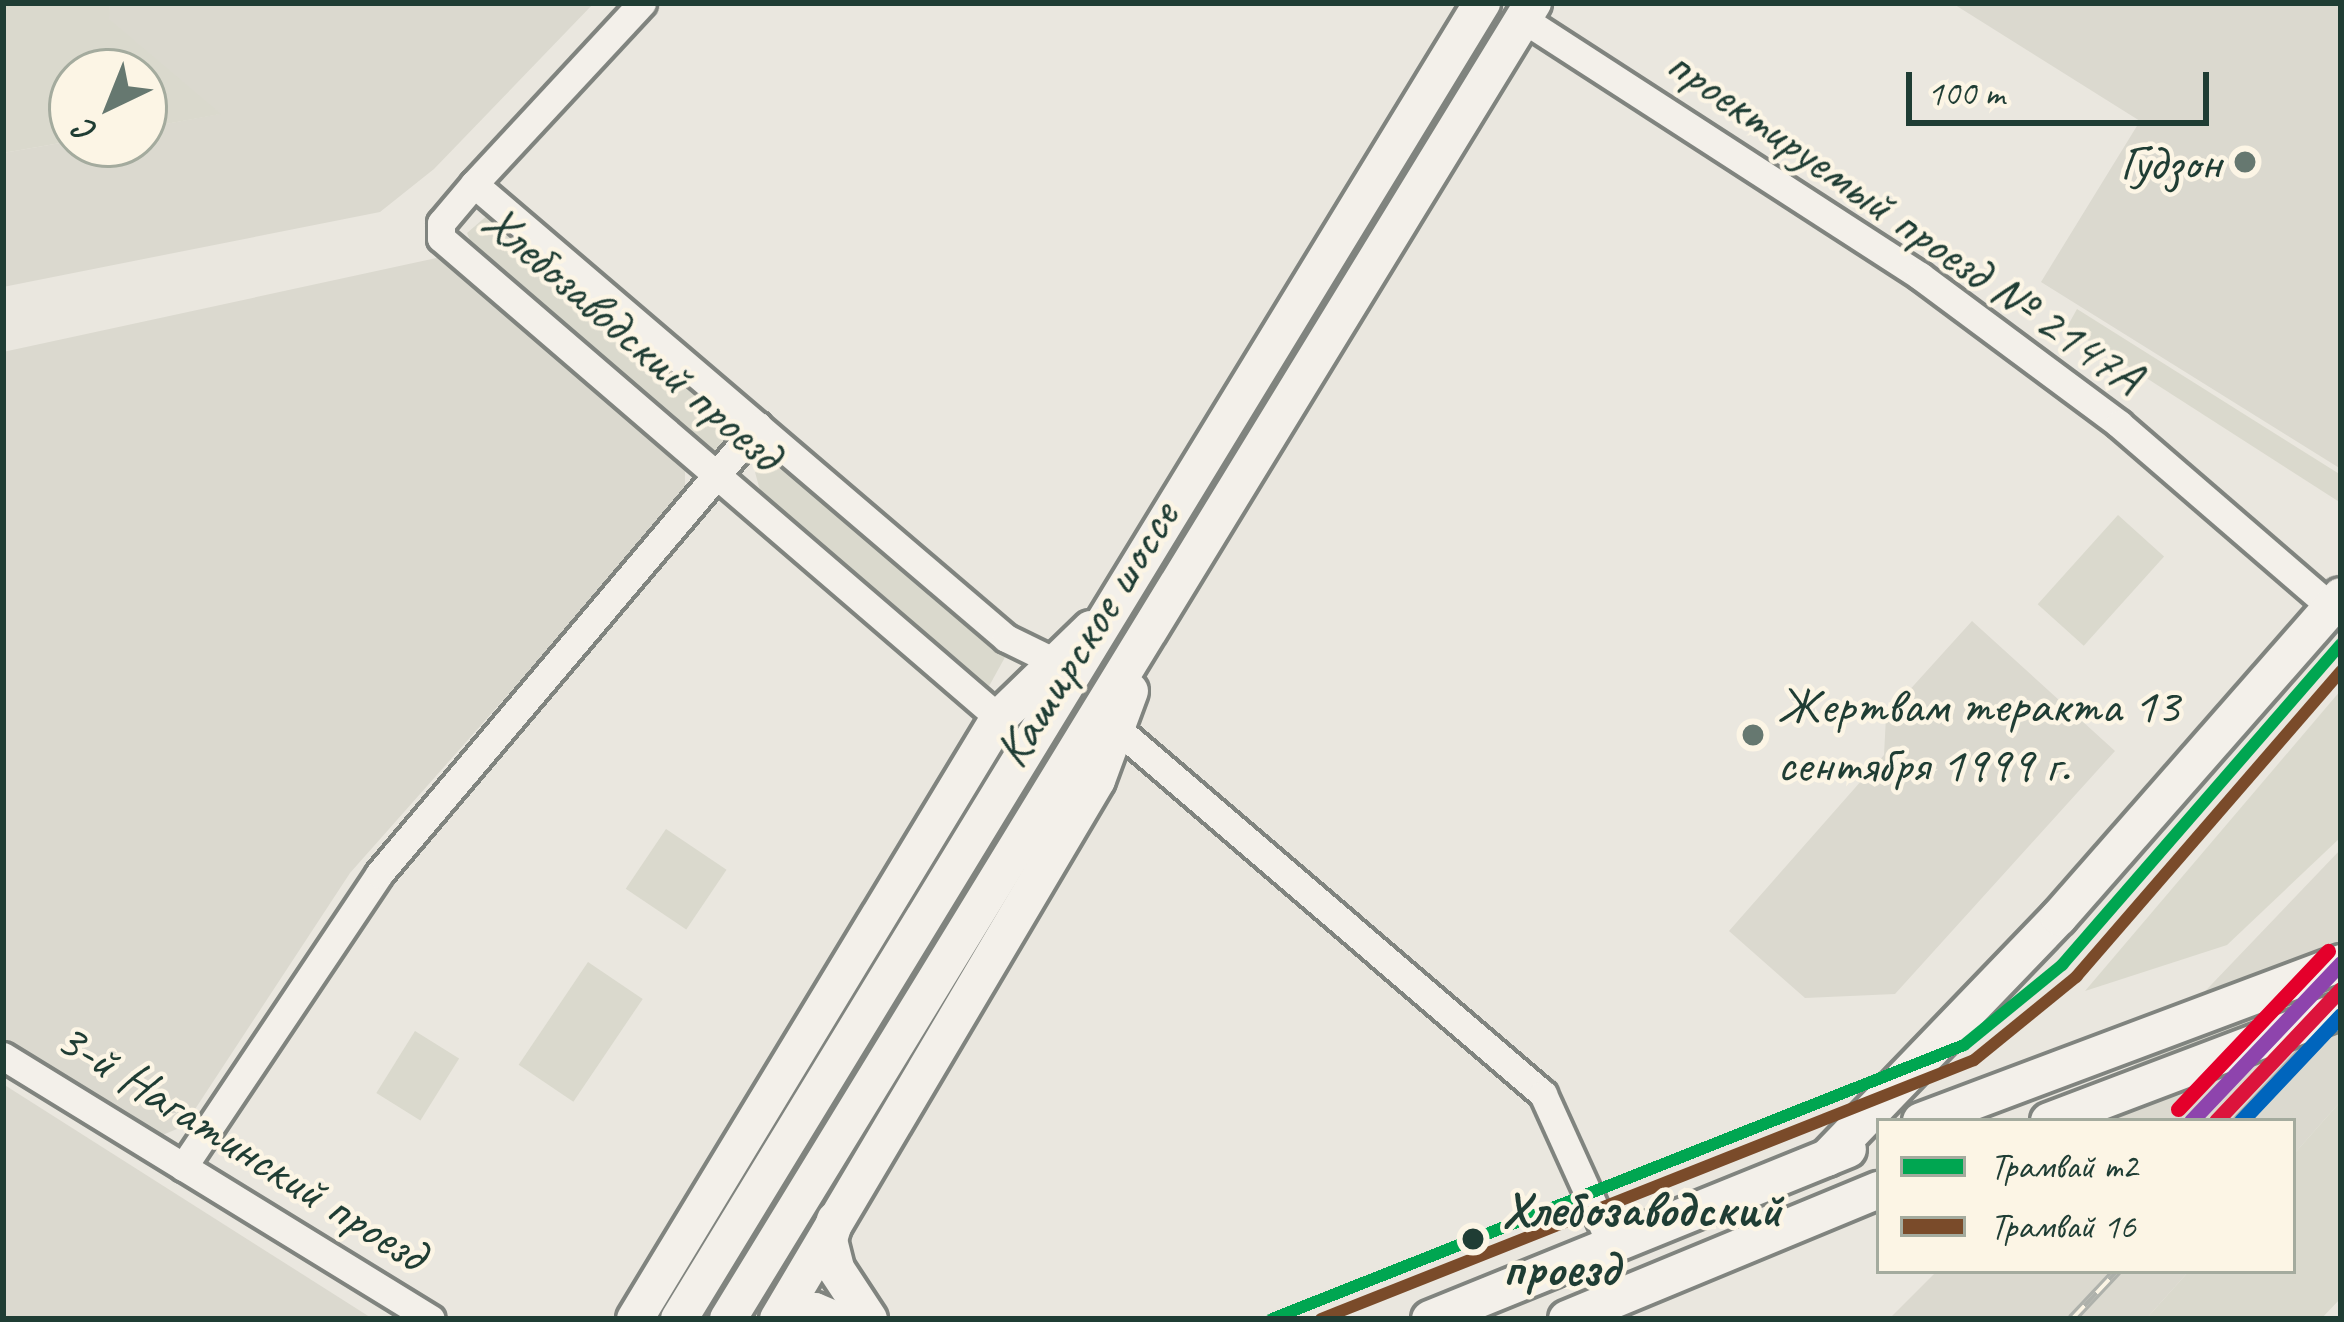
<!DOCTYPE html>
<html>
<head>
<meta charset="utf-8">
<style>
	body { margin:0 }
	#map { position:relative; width:2344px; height:1322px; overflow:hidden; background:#eae7df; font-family:Caveat,sans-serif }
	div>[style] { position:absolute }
	.built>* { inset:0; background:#dbd9cf }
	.green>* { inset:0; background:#dad9cd; transform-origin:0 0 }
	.roads { filter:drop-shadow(3px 0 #80847f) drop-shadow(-3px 0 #80847f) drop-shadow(0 3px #80847f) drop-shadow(0 -3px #80847f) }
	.minor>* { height:27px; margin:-13.5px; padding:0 13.5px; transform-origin:13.5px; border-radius:13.5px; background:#f3f0ea }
	.major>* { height:36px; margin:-18px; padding:0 18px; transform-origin:18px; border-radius:18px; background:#f3f0ea }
	.rail>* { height:10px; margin-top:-5px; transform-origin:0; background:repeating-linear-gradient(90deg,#fcf5e5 0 18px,#aeb1ab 0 36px); box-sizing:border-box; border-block:3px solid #aeb1ab }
	.bridges { filter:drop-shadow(3px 0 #80847f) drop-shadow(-3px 0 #80847f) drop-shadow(0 3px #80847f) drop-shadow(0 -3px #80847f) }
	.major-bridge>* { height:36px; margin:-18px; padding:0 18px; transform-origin:18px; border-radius:18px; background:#f3f0ea }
	.rail-1>* { height:15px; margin:-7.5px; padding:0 7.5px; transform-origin:7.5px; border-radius:7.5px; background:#8e44ad }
	.rail-2>* { height:15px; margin:-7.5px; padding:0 7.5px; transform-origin:7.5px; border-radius:7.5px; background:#dc143c }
	.rail-3>* { height:15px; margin:-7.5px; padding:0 7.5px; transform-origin:7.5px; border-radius:7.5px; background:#e4002b }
	.rail-4>* { height:15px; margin:-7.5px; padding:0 7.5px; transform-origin:7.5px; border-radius:7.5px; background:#0065bd }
	.tram-1>* { height:12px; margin:-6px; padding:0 6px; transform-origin:6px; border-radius:6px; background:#00a651 }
	.tram-2>* { height:12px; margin:-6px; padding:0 6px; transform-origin:6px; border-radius:6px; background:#7a4b2a }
	.dots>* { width:33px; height:33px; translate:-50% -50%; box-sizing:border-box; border:6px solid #fcf5e5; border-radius:50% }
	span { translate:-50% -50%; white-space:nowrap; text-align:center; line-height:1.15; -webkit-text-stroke:9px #fcf5e5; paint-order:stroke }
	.poi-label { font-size:51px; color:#1f3d34 }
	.right { translate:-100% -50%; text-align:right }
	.left { translate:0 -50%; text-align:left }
	.street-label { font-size:51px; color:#1f3d34 }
	.stop-label { font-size:51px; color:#1f3d34; font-weight:700 }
	.frame { position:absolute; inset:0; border:6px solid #1f3d34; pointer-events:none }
	.legend { position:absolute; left:1876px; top:1118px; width:420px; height:156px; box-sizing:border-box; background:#fcf5e5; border:3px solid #a4ab9e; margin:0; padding:15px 21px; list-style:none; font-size:36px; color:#1f3d34 }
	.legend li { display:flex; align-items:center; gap:24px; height:60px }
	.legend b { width:60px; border:3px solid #a4ab9e }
	.north { position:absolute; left:48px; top:48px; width:120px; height:120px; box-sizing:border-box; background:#fcf5e5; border:3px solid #a4ab9e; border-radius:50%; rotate:223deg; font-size:33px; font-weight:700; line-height:48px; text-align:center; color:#1f3d34 }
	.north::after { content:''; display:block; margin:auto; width:42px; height:54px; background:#667870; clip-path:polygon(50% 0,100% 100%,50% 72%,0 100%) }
	.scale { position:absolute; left:1906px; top:72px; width:303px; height:54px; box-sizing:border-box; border:6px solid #1f3d34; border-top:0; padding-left:15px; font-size:36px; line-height:42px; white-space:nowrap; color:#1f3d34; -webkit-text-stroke:9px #fcf5e5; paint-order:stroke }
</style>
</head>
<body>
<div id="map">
	<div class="built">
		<div style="clip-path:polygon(110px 3px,594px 3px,434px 169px,380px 212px,3px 287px,3px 153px,72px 141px,144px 144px,144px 128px,219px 114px,108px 19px)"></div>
		<div style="clip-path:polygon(1952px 3px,2341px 3px,2341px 469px,2041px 282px,2140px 121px)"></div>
		<div style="clip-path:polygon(441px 257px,685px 463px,685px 495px,350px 873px,184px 1126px,153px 1139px,3px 1042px,3px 352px)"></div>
		<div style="clip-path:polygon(1972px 621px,2115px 751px,1895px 994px,1805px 998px,1729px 931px,1884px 755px,1886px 716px)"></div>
		<div style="clip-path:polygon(2341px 849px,2341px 1101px,2293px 1155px,2293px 1121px,2081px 1121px)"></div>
		<div style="clip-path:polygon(3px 1084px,373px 1319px,3px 1319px)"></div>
		<div style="clip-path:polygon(1937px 1271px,2189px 1271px,2146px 1319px,1889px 1319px)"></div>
	</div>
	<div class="green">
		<div style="clip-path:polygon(3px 3px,110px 3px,109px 19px,221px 114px,144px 128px,144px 72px,72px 72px,72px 141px,3px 153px)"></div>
		<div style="clip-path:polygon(489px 214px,738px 423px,723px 449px,709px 451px,475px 252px,467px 233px)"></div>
		<div style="clip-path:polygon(2077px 309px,2341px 475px,2341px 503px,2067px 327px)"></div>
		<div style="clip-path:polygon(776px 456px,1009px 650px,988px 688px,761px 494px,755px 472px)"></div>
		<div style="left:2118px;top:515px;width:62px;height:120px;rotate:42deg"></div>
		<div style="clip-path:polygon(2341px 690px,2341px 837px,2227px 945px,2085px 991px)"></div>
		<div style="left:666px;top:829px;width:73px;height:72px;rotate:34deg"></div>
		<div style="left:588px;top:962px;width:66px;height:124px;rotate:34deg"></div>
		<div style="left:415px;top:1031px;width:52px;height:73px;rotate:32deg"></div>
		<div style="clip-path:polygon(2341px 1101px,2341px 1298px,2321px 1319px,2146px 1319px,2189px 1271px,2293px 1271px,2293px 1155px)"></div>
	</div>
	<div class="roads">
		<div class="minor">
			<div style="left:642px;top:3px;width:247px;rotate:132.9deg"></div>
			<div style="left:474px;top:184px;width:51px;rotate:130.2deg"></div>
			<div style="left:441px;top:223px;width:15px;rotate:90deg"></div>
			<div style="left:441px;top:238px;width:736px;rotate:40.7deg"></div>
			<div style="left:1523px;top:19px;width:473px;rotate:32.9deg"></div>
			<div style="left:1920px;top:276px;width:248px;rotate:36.6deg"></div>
			<div style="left:2119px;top:424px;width:280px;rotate:40.8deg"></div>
			<div style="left:474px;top:184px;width:699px;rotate:40.48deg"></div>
			<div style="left:1006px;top:638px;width:55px;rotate:26.1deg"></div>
			<div style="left:1115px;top:727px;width:564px;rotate:40.61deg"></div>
			<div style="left:1543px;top:1094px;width:165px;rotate:65.6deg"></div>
			<div style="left:3px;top:1056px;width:502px;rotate:31.57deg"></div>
			<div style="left:183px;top:1167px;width:353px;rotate:-56.2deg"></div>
			<div style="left:379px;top:874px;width:587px;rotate:-49.77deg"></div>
		</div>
		<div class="major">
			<div style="left:1921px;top:1121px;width:449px;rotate:-20.6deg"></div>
			<div style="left:1827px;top:1158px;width:335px;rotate:-46.1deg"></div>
			<div style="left:2059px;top:917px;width:427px;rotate:-48.7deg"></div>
			<div style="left:835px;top:1220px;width:21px;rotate:107deg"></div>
			<div style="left:829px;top:1240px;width:30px;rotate:76deg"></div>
			<div style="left:836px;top:1269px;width:60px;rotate:56.6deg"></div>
			<div style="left:635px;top:1319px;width:703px;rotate:-58.8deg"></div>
			<div style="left:999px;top:718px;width:128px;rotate:-44.1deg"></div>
			<div style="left:679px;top:1319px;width:1542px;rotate:-58.61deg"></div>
			<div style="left:728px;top:1319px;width:1543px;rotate:-58.55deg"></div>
			<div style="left:778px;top:1319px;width:626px;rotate:-59.38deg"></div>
			<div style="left:1097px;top:780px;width:95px;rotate:-69.7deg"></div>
			<div style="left:791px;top:1319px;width:25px;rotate:-18deg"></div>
			<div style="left:815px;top:1311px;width:21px;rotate:23deg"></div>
			<div style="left:1430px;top:1319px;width:451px;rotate:-22.1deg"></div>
			<div style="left:1567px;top:1319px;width:338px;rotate:-22.5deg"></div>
		</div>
	</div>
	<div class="rail">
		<div style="left:2237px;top:1121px;width:152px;rotate:-46.9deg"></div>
		<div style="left:2072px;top:1319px;width:66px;rotate:-46.8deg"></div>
	</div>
	<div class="bridges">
		<div class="major-bridge">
			<div style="left:2049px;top:1121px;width:312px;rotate:-20.8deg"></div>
		</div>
	</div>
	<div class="rail-1">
		<div style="left:2191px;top:1121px;width:218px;rotate:-46.5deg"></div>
	</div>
	<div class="rail-2">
		<div style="left:2216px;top:1121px;width:182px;rotate:-46.6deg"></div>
	</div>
	<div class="rail-3">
		<div style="left:2178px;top:1109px;width:218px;rotate:-46.5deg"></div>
	</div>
	<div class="rail-4">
		<div style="left:2241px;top:1121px;width:146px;rotate:-46.7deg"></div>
	</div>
	<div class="tram-1">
		<div style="left:1272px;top:1319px;width:744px;rotate:-21.6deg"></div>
		<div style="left:1964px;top:1045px;width:127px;rotate:-39.2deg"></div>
		<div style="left:2062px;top:965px;width:425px;rotate:-49deg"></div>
	</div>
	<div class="tram-2">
		<div style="left:1321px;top:1319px;width:702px;rotate:-21.63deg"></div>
		<div style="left:1974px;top:1060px;width:132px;rotate:-39.1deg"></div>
		<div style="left:2076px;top:977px;width:405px;rotate:-49.1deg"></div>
	</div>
	<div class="dots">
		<div style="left:2245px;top:162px;background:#667870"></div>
		<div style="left:1753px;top:735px;background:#667870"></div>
		<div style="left:1473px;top:1239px;background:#1f3d34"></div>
	</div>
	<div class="poi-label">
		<span class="right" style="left:2221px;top:162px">Гудзон</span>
		<span class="left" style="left:1777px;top:735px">Жертвам теракта 13<br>сентября 1999 г.</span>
	</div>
	<div class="street-label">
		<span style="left:1905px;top:220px;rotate:35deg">проектируемый проезд № 2147А</span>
		<span style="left:633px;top:337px;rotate:41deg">Хлебозаводский проезд</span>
		<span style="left:1086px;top:634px;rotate:-58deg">Каширское шоссе</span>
		<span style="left:242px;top:1146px;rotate:32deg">3-й Нагатинский проезд</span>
	</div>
	<div class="stop-label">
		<span class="left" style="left:1502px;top:1239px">Хлебозаводский<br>проезд</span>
	</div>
	<div class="frame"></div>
	<ul class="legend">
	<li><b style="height:15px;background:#00a651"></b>Трамвай т2</li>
	<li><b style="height:15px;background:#7a4b2a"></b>Трамвай 16</li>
	</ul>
	<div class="north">С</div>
	<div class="scale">100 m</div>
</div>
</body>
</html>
